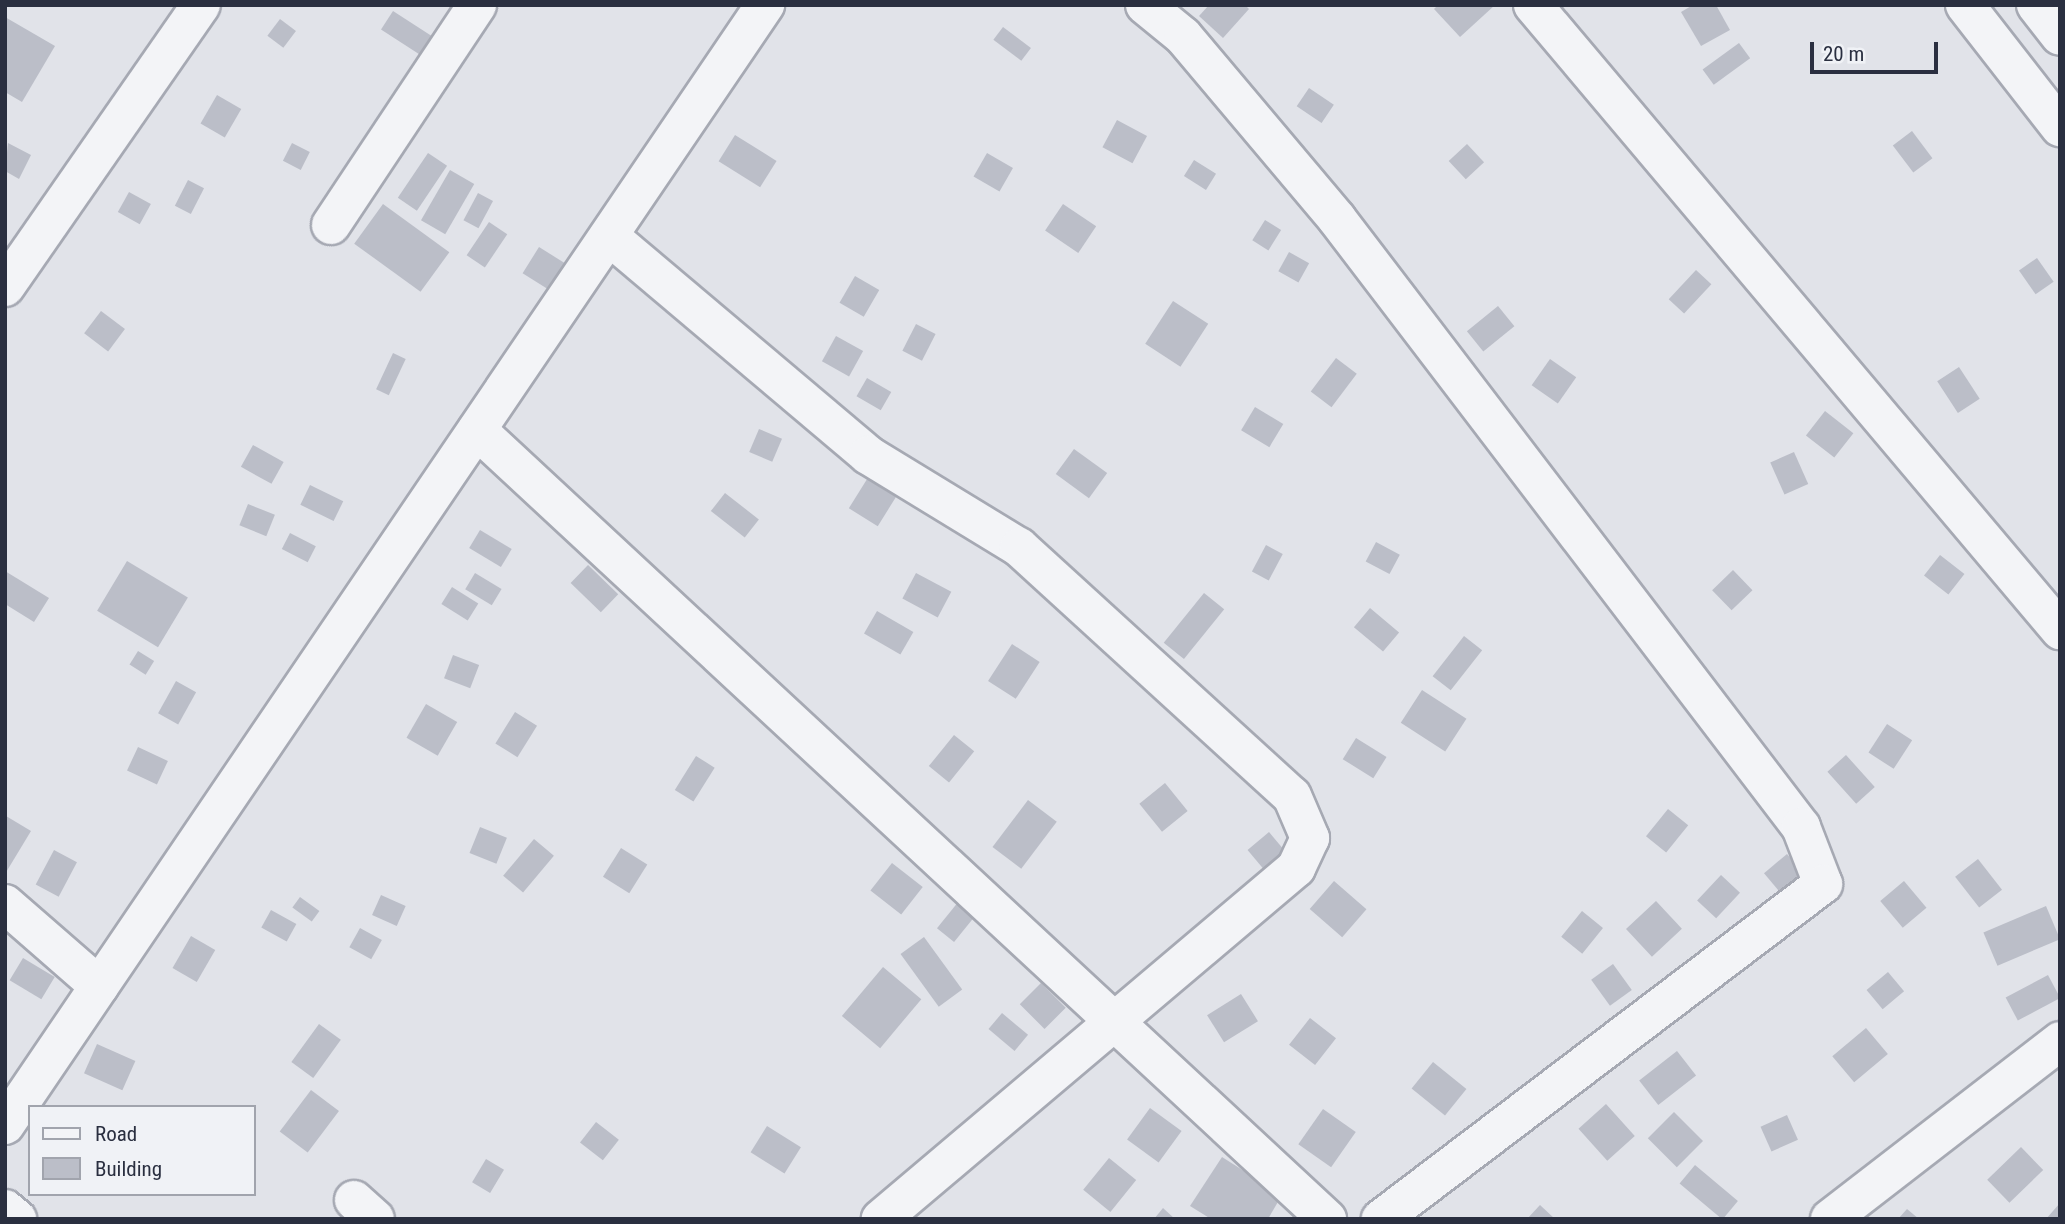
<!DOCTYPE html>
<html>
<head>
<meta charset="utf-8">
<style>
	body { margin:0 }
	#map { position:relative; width:2065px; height:1224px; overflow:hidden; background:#e1e3e9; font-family:"Roboto Condensed",sans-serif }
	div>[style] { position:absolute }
	.building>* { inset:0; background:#bbbec8; transform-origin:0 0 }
	.roads { filter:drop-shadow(2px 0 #a6a9b3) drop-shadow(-2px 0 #a6a9b3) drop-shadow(0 2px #a6a9b3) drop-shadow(0 -2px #a6a9b3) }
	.minor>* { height:38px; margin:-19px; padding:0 19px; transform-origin:19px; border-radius:19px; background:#f3f4f7 }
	span { translate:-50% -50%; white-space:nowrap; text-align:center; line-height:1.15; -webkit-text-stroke:6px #f0f2f6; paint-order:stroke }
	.frame { position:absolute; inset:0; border:7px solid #2a2f40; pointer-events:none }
	.legend { position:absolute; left:28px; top:1105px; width:228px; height:91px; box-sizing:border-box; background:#f0f2f6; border:2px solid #a1a4ad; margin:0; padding:9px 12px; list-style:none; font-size:21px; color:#2a2f40 }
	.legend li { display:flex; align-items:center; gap:14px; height:35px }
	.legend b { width:35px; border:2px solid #a1a4ad }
	.scale { position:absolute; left:1810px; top:42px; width:128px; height:32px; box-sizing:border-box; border:4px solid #2a2f40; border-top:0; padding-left:9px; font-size:21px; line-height:24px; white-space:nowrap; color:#2a2f40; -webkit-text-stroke:5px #f0f2f6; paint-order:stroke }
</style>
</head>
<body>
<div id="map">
	<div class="building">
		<div style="clip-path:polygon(1209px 5px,1245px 5px,1249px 9px,1223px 38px,1199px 16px)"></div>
		<div style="clip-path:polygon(1438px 5px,1495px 5px,1460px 37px,1434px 9px)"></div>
		<div style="clip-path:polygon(1693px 5px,1716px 5px,1730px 30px,1701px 46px,1681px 12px)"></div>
		<div style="left:393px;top:11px;width:53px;height:22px;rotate:33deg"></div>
		<div style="clip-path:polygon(5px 17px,55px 46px,22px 102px,5px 92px)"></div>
		<div style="left:280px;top:19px;width:20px;height:21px;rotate:37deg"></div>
		<div style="left:1003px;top:27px;width:35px;height:16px;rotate:37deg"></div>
		<div style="left:1739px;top:43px;width:19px;height:45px;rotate:54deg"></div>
		<div style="left:1309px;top:88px;width:30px;height:22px;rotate:34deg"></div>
		<div style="left:217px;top:95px;width:28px;height:33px;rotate:30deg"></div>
		<div style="left:1117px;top:120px;width:34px;height:31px;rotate:28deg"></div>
		<div style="left:1912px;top:131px;width:34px;height:24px;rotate:53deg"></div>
		<div style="left:735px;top:135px;width:49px;height:31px;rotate:32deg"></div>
		<div style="clip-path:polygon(8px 143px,31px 155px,19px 179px,5px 171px)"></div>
		<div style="left:292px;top:143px;width:20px;height:20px;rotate:27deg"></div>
		<div style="left:1467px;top:144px;width:25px;height:25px;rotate:47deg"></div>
		<div style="left:428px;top:153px;width:23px;height:54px;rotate:34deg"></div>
		<div style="left:987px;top:153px;width:30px;height:27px;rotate:30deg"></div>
		<div style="left:1194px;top:160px;width:26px;height:19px;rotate:32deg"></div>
		<div style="left:450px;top:170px;width:28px;height:58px;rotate:30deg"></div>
		<div style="left:188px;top:180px;width:18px;height:29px;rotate:27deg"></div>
		<div style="left:129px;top:192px;width:25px;height:23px;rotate:29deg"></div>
		<div style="left:478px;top:193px;width:17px;height:31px;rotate:28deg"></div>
		<div style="left:383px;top:204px;width:82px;height:49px;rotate:36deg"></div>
		<div style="left:1063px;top:204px;width:40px;height:32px;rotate:34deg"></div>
		<div style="left:1265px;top:220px;width:19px;height:24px;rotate:32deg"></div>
		<div style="left:489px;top:222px;width:22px;height:40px;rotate:34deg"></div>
		<div style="left:539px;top:247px;width:39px;height:31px;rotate:32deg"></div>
		<div style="left:1289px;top:252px;width:23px;height:22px;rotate:29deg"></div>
		<div style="left:2037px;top:258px;width:29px;height:22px;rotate:55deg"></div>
		<div style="left:1696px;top:270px;width:21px;height:40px;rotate:43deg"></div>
		<div style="left:855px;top:276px;width:28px;height:31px;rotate:30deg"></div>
		<div style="left:1173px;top:301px;width:42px;height:51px;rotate:33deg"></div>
		<div style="left:1498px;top:306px;width:26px;height:40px;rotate:51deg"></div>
		<div style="left:101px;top:311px;width:30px;height:28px;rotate:37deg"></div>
		<div style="left:916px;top:324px;width:22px;height:30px;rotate:27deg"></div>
		<div style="left:836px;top:336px;width:31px;height:29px;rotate:29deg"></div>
		<div style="left:393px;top:353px;width:14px;height:40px;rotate:25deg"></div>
		<div style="left:1336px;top:358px;width:26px;height:42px;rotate:37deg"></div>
		<div style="left:1550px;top:359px;width:32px;height:32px;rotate:35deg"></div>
		<div style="left:1959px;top:367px;width:38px;height:26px;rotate:57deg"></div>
		<div style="left:867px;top:378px;width:28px;height:21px;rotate:30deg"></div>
		<div style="left:1255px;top:407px;width:33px;height:27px;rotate:31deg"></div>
		<div style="left:1825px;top:411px;width:36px;height:31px;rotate:38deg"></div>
		<div style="left:759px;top:429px;width:25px;height:25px;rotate:23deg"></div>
		<div style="left:253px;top:445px;width:35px;height:25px;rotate:29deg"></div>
		<div style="left:1074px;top:449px;width:41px;height:31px;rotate:36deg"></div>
		<div style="left:1794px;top:452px;width:35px;height:26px;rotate:66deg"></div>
		<div style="left:869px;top:476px;width:34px;height:38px;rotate:32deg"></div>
		<div style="left:310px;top:485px;width:37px;height:22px;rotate:26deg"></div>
		<div style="left:725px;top:493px;width:43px;height:23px;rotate:38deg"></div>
		<div style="left:248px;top:504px;width:29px;height:23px;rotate:22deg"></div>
		<div style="left:480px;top:530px;width:37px;height:21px;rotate:31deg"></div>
		<div style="left:290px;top:533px;width:29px;height:18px;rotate:27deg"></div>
		<div style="left:1376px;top:542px;width:27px;height:22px;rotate:28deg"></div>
		<div style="left:1266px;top:545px;width:19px;height:30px;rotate:28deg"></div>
		<div style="left:1940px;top:555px;width:31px;height:26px;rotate:38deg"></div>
		<div style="left:127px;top:561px;width:71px;height:58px;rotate:31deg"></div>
		<div style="left:588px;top:565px;width:42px;height:25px;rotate:44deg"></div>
		<div style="left:1733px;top:570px;width:28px;height:29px;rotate:46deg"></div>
		<div style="clip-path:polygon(5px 571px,49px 598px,34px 622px,5px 604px)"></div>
		<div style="left:475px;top:573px;width:31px;height:19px;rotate:31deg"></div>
		<div style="left:916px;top:573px;width:40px;height:29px;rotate:28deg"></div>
		<div style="left:452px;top:587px;width:31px;height:20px;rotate:32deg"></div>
		<div style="left:1204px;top:593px;width:26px;height:64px;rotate:39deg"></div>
		<div style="left:1370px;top:608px;width:38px;height:25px;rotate:40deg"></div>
		<div style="left:877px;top:611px;width:42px;height:26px;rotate:30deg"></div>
		<div style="left:1464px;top:636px;width:23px;height:51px;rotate:38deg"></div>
		<div style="left:1012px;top:644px;width:33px;height:44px;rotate:33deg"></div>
		<div style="left:138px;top:651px;width:19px;height:16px;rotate:32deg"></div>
		<div style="left:453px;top:655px;width:28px;height:25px;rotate:21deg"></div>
		<div style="left:176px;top:681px;width:23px;height:37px;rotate:29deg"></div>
		<div style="left:1422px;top:690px;width:53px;height:39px;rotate:33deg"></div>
		<div style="left:426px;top:704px;width:36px;height:39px;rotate:30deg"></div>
		<div style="left:515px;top:712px;width:26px;height:37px;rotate:32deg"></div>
		<div style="left:1887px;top:724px;width:30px;height:34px;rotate:33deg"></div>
		<div style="left:954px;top:735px;width:26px;height:40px;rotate:39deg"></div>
		<div style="left:1356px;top:738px;width:36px;height:25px;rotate:32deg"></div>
		<div style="left:138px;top:747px;width:33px;height:26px;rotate:25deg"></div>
		<div style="left:1846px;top:755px;width:43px;height:25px;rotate:48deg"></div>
		<div style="left:696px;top:756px;width:22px;height:40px;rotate:32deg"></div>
		<div style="left:1165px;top:783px;width:36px;height:33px;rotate:51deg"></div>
		<div style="left:1028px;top:800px;width:36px;height:59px;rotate:37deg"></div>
		<div style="left:1668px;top:809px;width:26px;height:35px;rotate:39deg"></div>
		<div style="clip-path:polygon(6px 816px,31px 831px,5px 874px,5px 817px)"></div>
		<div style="left:480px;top:827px;width:29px;height:28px;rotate:22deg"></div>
		<div style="left:1269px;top:832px;width:34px;height:28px;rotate:50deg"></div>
		<div style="left:534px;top:839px;width:26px;height:48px;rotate:40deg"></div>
		<div style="left:621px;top:848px;width:31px;height:34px;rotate:32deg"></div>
		<div style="left:54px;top:850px;width:26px;height:39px;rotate:28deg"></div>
		<div style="left:1787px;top:854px;width:26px;height:30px;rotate:50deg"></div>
		<div style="left:1978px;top:859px;width:39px;height:29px;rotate:52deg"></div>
		<div style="left:892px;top:863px;width:39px;height:35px;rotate:38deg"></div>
		<div style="left:1721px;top:875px;width:26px;height:35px;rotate:43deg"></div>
		<div style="left:1334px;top:881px;width:43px;height:37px;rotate:41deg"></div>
		<div style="left:1904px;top:881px;width:35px;height:31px;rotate:50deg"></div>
		<div style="left:381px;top:895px;width:27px;height:22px;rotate:24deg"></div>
		<div style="left:300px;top:897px;width:24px;height:13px;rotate:36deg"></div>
		<div style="left:959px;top:901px;width:22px;height:35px;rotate:39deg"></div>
		<div style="left:1656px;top:901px;width:38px;height:41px;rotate:47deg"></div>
		<div style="left:2046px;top:906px;width:36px;height:68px;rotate:67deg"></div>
		<div style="left:271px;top:910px;width:29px;height:20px;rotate:29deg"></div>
		<div style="left:1582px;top:911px;width:27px;height:33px;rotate:39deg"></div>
		<div style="left:360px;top:928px;width:25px;height:22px;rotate:29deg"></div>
		<div style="left:191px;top:936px;width:28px;height:37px;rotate:30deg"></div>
		<div style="left:924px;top:937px;width:65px;height:29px;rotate:54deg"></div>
		<div style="left:23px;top:958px;width:37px;height:26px;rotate:31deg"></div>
		<div style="left:1613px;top:964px;width:32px;height:27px;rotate:54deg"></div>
		<div style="left:883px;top:967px;width:50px;height:64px;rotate:40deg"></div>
		<div style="left:1888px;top:972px;width:25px;height:28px;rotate:50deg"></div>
		<div style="left:2048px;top:975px;width:26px;height:48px;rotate:62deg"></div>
		<div style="left:1041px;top:983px;width:35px;height:30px;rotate:45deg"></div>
		<div style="left:1241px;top:994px;width:32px;height:40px;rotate:58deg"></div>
		<div style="left:1002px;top:1013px;width:34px;height:21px;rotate:40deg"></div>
		<div style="left:1310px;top:1018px;width:33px;height:34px;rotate:38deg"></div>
		<div style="left:319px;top:1024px;width:27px;height:47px;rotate:36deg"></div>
		<div style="left:1866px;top:1028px;width:34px;height:44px;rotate:50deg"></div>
		<div style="left:97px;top:1044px;width:42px;height:32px;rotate:24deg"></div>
		<div style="left:1677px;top:1051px;width:31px;height:48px;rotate:52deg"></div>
		<div style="left:1433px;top:1062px;width:43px;height:34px;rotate:39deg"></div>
		<div style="left:311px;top:1090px;width:35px;height:52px;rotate:37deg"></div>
		<div style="left:1606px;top:1104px;width:43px;height:37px;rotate:48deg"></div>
		<div style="left:1150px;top:1108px;width:39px;height:39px;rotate:36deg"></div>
		<div style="left:1323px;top:1109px;width:40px;height:43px;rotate:35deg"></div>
		<div style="left:1674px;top:1112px;width:41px;height:37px;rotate:45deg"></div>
		<div style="left:1787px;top:1115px;width:27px;height:29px;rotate:66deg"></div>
		<div style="left:596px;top:1122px;width:29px;height:26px;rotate:38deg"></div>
		<div style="left:767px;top:1126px;width:40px;height:31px;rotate:32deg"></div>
		<div style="left:2021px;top:1147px;width:32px;height:47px;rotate:46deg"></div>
		<div style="clip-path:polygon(1222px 1157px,1282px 1195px,1268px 1219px,1211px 1219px,1190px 1206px)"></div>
		<div style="left:1109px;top:1158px;width:35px;height:41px;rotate:39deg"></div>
		<div style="left:486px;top:1159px;width:21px;height:27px;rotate:31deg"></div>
		<div style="left:1695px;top:1165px;width:56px;height:24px;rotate:40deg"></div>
		<div style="clip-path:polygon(2060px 1203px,2060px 1219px,2046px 1219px)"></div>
		<div style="clip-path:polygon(1540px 1205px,1555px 1219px,1527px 1219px)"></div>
		<div style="clip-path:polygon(1163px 1208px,1175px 1219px,1154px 1219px)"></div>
		<div style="clip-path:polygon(1907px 1209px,1919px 1219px,1898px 1219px)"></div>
	</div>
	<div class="roads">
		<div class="minor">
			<div style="left:1145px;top:5px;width:49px;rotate:39.2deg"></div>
			<div style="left:1183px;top:36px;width:239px;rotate:49.9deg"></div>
			<div style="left:1337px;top:219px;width:765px;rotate:52.65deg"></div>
			<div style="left:1801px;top:827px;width:61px;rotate:68.9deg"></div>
			<div style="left:1823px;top:884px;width:555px;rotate:142.84deg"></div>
			<div style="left:1533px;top:5px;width:818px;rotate:49.86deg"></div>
			<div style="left:1965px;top:5px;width:155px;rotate:52.1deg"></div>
			<div style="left:2036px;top:5px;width:39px;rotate:52deg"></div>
			<div style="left:331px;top:225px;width:264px;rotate:-56.4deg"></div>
			<div style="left:609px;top:236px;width:339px;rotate:40.2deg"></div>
			<div style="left:868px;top:455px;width:177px;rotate:31.4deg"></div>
			<div style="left:1019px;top:547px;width:369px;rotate:42.4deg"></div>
			<div style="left:1292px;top:796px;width:46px;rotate:66.8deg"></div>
			<div style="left:1310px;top:838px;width:33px;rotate:115deg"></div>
			<div style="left:1296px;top:868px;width:544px;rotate:139.78deg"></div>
			<div style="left:5px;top:287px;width:343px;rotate:-55.2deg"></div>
			<div style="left:477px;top:430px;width:1160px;rotate:42.87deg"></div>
			<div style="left:5px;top:904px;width:125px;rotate:41.1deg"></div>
			<div style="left:5px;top:1125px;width:1354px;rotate:-55.84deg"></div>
			<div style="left:354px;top:1200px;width:28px;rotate:42deg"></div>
			<div style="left:5px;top:1209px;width:16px;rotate:40deg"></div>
			<div style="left:1830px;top:1219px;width:291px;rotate:-37.7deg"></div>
		</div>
	</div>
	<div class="frame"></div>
	<ul class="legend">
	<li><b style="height:9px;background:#f3f4f7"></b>Road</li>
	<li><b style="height:19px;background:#bbbec8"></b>Building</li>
	</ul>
	<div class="scale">20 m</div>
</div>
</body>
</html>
